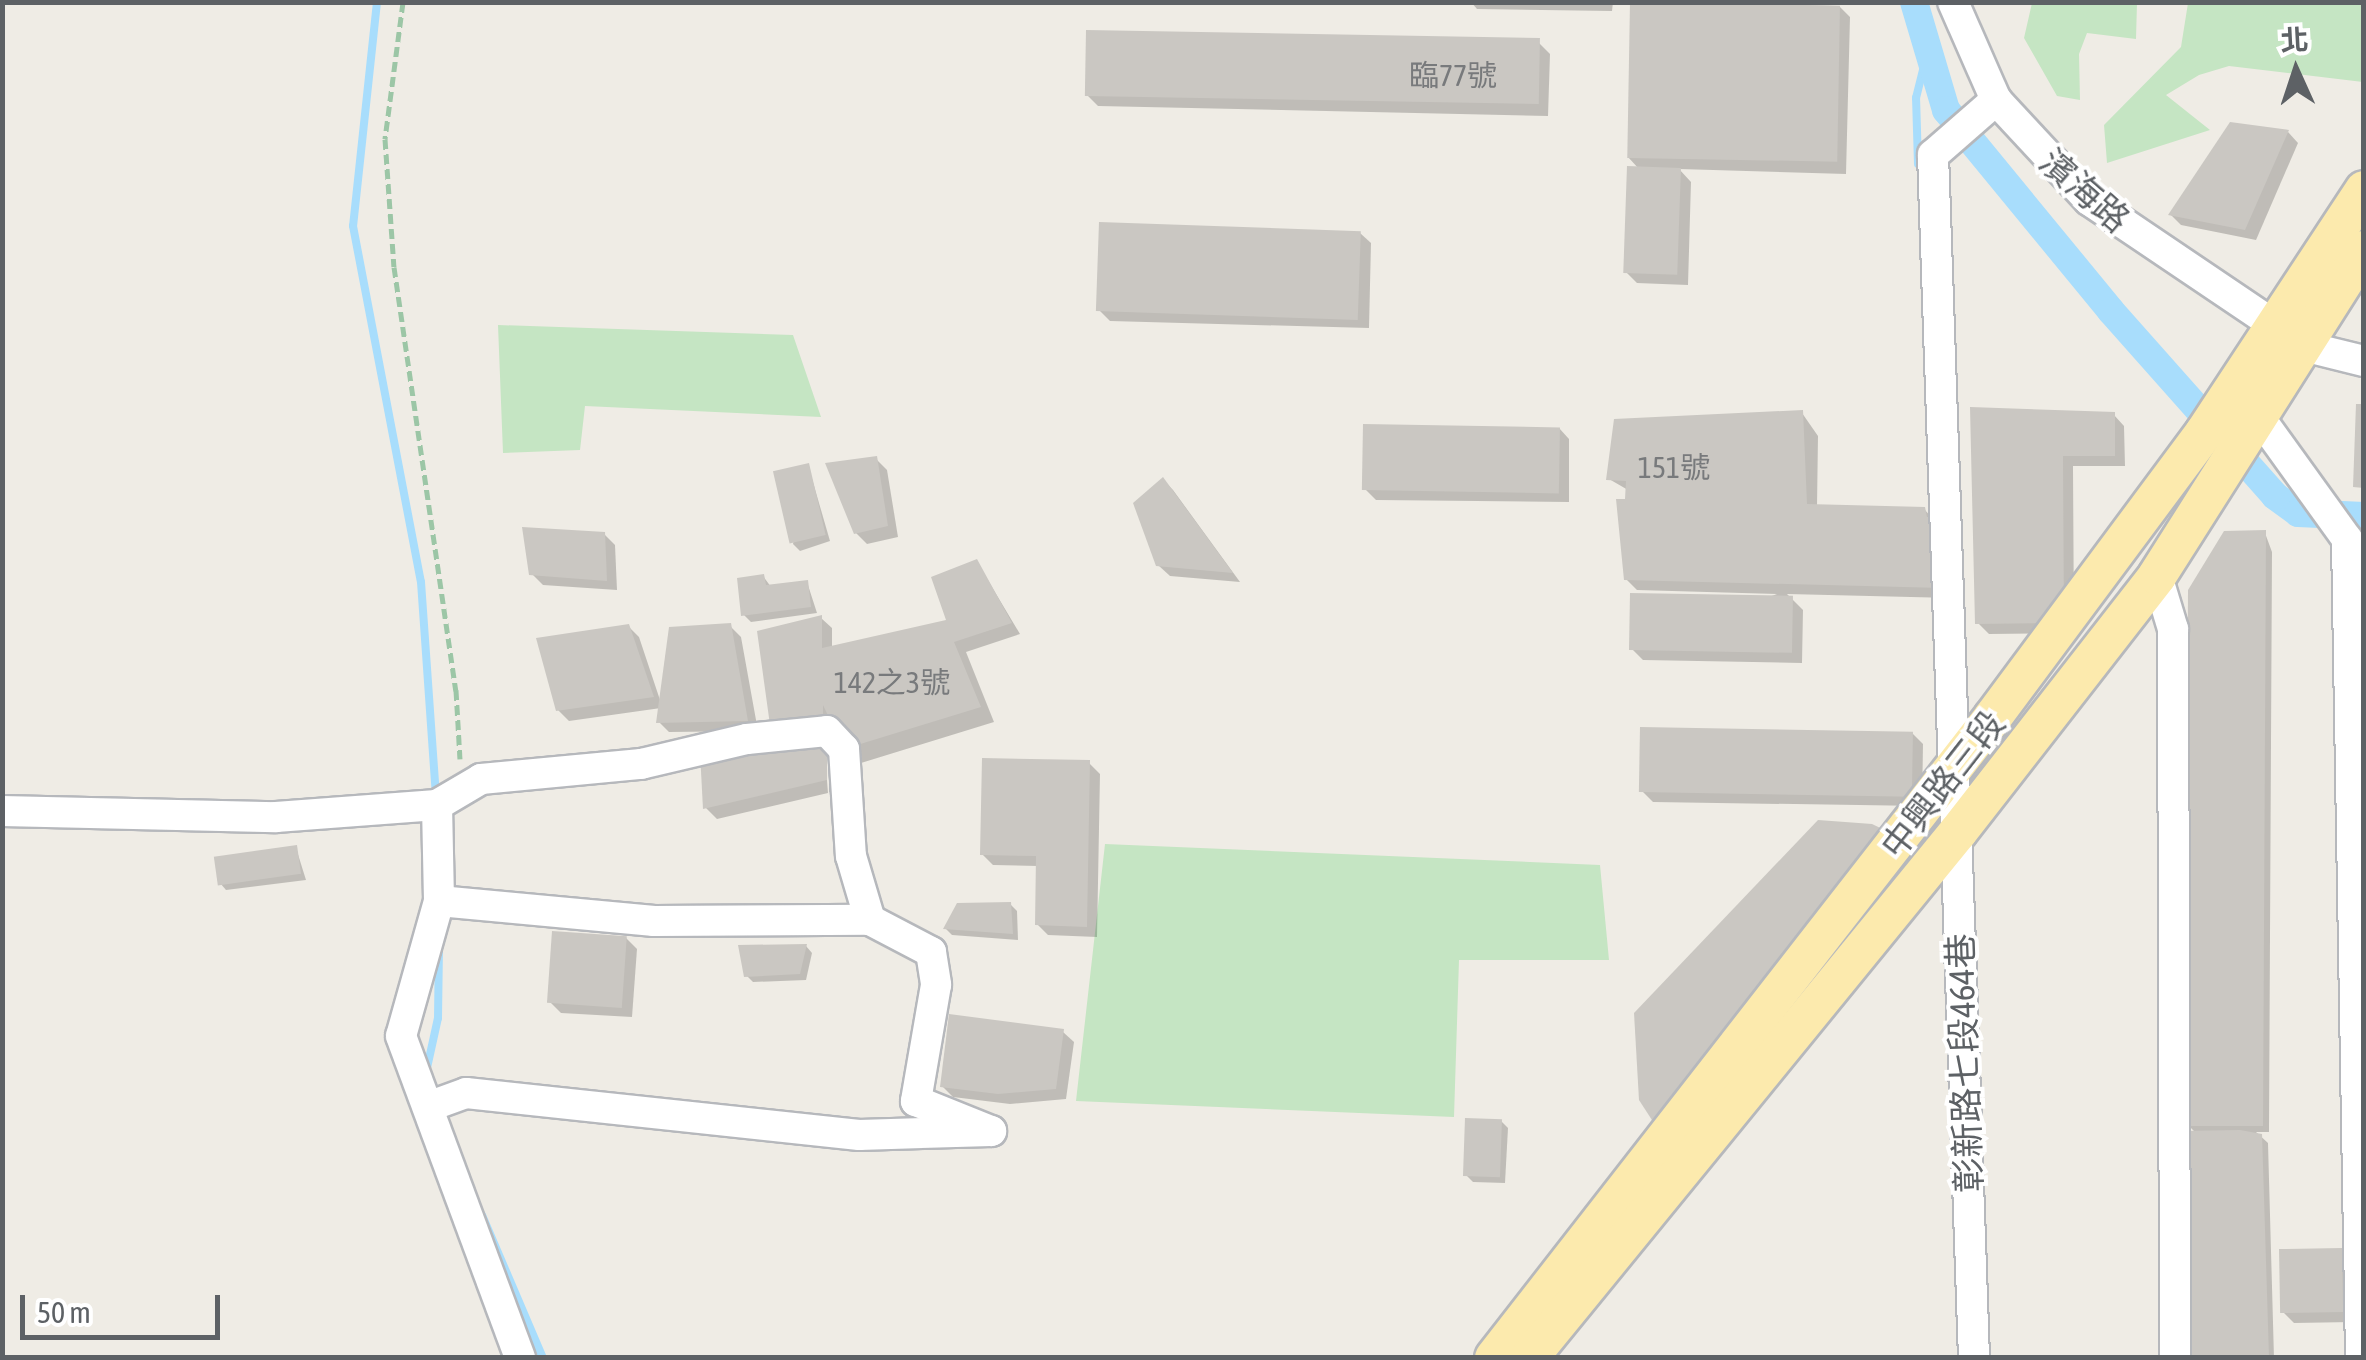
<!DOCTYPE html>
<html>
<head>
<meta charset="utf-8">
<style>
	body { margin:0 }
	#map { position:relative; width:2366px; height:1360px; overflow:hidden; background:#efece5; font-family:"Asap Condensed","Noto Sans TC",sans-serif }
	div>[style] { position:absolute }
	.green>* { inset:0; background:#c5e5c3 }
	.shadow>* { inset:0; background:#0003 }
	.stream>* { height:8px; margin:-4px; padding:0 4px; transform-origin:4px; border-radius:4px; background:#a8ddfc }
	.canal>* { height:28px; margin:-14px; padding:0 14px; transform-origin:14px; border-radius:14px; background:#a8ddfc }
	.building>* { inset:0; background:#cac7c2; transform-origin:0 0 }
	.path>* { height:5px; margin-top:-2.5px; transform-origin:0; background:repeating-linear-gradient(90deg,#9cc6a6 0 10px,transparent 0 15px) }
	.roads { filter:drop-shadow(2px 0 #b6b8bc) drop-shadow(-2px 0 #b6b8bc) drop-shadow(0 2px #b6b8bc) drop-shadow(0 -2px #b6b8bc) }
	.minor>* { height:30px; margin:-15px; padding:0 15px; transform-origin:15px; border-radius:15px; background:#fff }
	.major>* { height:38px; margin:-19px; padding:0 19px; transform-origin:19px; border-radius:19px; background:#fceaad }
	span { translate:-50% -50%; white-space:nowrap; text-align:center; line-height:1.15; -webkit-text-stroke:8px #fff; paint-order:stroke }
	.number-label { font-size:30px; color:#787a7c }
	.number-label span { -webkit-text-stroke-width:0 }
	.street-label { font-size:35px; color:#5d6165 }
	.frame { position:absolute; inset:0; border:5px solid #5d6165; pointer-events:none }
	.north { position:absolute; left:2246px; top:20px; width:100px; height:100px; -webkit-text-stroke:8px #fff; paint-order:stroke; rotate:357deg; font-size:28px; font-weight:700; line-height:40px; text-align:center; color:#5d6165 }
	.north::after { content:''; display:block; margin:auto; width:35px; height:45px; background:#5d6165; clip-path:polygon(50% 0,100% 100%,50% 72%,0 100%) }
	.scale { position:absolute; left:20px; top:1295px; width:200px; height:45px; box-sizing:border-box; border:5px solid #5d6165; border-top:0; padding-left:12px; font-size:30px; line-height:35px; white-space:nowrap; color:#5d6165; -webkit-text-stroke:8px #fff; paint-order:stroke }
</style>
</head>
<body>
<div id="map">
	<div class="green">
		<div style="clip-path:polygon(2032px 3px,2137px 3px,2136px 39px,2087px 33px,2079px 54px,2080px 100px,2057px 96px,2024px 38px)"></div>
		<div style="clip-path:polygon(2188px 3px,2361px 3px,2363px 82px,2229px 66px,2199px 75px,2166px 95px,2210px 130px,2107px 163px,2104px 125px,2181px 47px)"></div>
		<div style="clip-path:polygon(498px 325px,793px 335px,821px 417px,585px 406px,580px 450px,503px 453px)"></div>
		<div style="clip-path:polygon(1105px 844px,1600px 865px,1609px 960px,1459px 960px,1454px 1117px,1076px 1101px)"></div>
	</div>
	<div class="shadow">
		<div style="clip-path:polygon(1325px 2px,1383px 2px,1383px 4px,1327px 5px)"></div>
		<div style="clip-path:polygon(1471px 2px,1613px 2px,1612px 11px,1477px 9px)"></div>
		<div style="clip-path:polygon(1632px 2px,1839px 6px,1850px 17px,1846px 174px,1679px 169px,1691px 182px,1688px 285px,1637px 283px,1626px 272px,1639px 169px,1628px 157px)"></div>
		<div style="clip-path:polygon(1539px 43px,1550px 54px,1548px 116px,1098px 106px,1087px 95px)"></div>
		<div style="clip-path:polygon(2288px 132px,2298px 143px,2256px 240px,2181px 225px,2171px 215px)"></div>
		<div style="clip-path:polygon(1360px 233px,1371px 243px,1369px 328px,1110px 321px,1099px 310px)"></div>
		<div style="clip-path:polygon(1973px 409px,2114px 415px,2124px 426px,2125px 466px,2073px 466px,2074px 633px,1989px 634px,1978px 623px)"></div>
		<div style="clip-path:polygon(1802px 413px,1818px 436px,1817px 507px,1924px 509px,1934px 520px,1952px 598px,1787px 594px,1803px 610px,1802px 663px,1643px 660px,1632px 649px,1777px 594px,1637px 590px,1626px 579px,1628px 490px,1609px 479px)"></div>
		<div style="clip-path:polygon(1559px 428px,1569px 439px,1569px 502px,1376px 500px,1365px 489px)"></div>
		<div style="clip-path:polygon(876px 459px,887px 470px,898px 537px,867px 544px,856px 533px)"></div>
		<div style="clip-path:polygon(808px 465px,830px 541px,800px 551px,793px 544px)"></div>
		<div style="clip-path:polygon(1163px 480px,1173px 490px,1240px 582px,1170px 576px,1158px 565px)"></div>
		<div style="clip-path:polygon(2265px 533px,2272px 552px,2269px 1132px,2256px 1132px,2268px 1143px,2274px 1358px,2190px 1358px,2197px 1134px,2188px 1125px)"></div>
		<div style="clip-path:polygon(604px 534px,615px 545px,617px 590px,543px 585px,532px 574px)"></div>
		<div style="clip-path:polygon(977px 562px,1020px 634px,966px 652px,994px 722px,861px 763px,846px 748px,837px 791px,829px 792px,829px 743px,824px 743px,828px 793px,717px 819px,706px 808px,703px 754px,806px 737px,821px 618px,832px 628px,832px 648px,949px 622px)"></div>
		<div style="clip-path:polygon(763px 576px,771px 587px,807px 582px,817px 613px,751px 622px,744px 615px)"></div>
		<div style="clip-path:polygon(628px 626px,639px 637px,661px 703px,730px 626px,741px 637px,758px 731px,669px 732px,659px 722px,661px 708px,569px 721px,558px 710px)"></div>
		<div style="clip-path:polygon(1912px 733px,1923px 744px,1922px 806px,1653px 802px,1642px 791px)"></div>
		<div style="clip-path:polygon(1089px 763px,1100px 774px,1097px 937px,1048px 935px,1037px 924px,1038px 866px,993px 865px,982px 854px)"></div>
		<div style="clip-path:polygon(296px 848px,306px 880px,226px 890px,220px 883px)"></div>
		<div style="clip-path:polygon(1010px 904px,1017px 911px,1018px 940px,952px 935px,946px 929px)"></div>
		<div style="clip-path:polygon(626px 938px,637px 949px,632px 1017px,561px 1013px,550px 1002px)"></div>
		<div style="clip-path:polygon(806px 946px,812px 953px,806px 980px,753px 982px,746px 975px)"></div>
		<div style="clip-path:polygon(1063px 1032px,1074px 1042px,1066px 1099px,1010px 1104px,953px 1097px,942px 1086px)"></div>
		<div style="clip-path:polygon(1501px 1121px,1508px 1128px,1505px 1183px,1473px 1182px,1466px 1175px)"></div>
		<div style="clip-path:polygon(2341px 1251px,2352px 1261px,2353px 1322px,2294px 1323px,2283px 1312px)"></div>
	</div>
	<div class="stream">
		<div style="left:377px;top:2px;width:225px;rotate:96.1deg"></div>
		<div style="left:353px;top:226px;width:362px;rotate:79.2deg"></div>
		<div style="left:421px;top:582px;width:214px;rotate:86deg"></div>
		<div style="left:1918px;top:164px;width:66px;rotate:-91.7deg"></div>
		<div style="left:1916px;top:98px;width:49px;rotate:-76deg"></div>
		<div style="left:427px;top:1068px;width:51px;rotate:-77.6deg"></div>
		<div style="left:438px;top:1018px;width:69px;rotate:-89.2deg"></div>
		<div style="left:482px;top:1215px;width:155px;rotate:66.9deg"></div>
	</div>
	<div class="canal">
		<div style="left:1914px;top:2px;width:113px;rotate:73.5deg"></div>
		<div style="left:1946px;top:110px;width:260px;rotate:50.6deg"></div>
		<div style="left:2111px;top:311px;width:247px;rotate:48.4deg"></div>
		<div style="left:2275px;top:496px;width:29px;rotate:36deg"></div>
		<div style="left:2298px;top:513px;width:66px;rotate:2.6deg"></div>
	</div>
	<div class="building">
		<div style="left:1630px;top:2px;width:210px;height:156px;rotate:1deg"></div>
		<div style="left:1086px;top:30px;width:454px;height:66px;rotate:1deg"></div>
		<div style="clip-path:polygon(2230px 122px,2289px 130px,2245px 230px,2168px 215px)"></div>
		<div style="left:1627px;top:166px;width:54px;height:107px;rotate:2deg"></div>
		<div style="left:1099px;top:222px;width:262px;height:89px;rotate:2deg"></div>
		<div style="clip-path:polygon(2356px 404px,2364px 404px,2364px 488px,2353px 487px)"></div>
		<div style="clip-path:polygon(1970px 407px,2115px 412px,2115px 456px,2063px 456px,2064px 623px,1975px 624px)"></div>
		<div style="clip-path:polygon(1803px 410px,1807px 504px,1925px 507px,1927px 517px,1944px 518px,1942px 588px,1624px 580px,1616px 499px,1625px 499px,1626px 481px,1606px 480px,1614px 419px)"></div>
		<div style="left:1363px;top:424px;width:197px;height:66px;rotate:1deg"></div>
		<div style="clip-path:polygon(877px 456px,888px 526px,854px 534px,825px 463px)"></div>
		<div style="left:809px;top:463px;width:74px;height:37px;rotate:77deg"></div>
		<div style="clip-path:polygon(1163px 477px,1233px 573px,1156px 566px,1133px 503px)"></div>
		<div style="clip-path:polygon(522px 527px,605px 532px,607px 581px,529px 575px)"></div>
		<div style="clip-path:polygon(2266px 530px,2263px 1126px,2185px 1126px,2188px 590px,2224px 531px)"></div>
		<div style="clip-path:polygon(977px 559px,1012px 623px,954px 642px,981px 707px,844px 749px,823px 705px,823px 725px,770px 725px,757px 631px,822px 615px,822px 648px,946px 620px,931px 577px)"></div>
		<div style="clip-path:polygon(764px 574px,766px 585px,808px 580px,811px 607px,741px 616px,737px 578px)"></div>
		<div style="left:1630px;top:593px;width:163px;height:57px;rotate:1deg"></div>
		<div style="clip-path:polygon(731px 623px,748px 721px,656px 723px,669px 627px)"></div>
		<div style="clip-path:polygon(629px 624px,654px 697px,556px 711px,536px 638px)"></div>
		<div style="left:1640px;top:727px;width:273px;height:65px;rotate:1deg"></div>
		<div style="clip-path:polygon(827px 731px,827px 780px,703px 809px,700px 752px)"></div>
		<div style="clip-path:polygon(982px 758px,1090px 760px,1087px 927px,1035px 925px,1036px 856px,980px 855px)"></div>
		<div style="clip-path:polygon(1818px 820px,1872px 824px,1895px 835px,1661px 1134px,1639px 1100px,1634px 1013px)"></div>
		<div style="left:297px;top:845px;width:29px;height:84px;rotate:82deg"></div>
		<div style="clip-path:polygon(1011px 902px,1013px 934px,943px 929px,957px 903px)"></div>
		<div style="left:552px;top:931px;width:75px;height:72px;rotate:4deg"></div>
		<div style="clip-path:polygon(807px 944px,800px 974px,744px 977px,738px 945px)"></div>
		<div style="clip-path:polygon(949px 1014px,1064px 1029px,1056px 1089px,998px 1094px,940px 1087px)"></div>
		<div style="left:1465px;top:1118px;width:37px;height:58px;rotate:2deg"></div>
		<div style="clip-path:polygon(2240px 1130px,2262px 1134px,2269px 1358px,2188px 1358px,2181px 1131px)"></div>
		<div style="left:2342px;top:1248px;width:64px;height:63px;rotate:89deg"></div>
	</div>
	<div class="path">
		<div style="left:403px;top:2px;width:138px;rotate:97.5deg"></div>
		<div style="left:385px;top:139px;width:128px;rotate:86deg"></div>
		<div style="left:394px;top:267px;width:428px;rotate:81.7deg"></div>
		<div style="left:456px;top:690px;width:69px;rotate:86.7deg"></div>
	</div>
	<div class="roads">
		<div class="minor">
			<div style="left:1953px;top:2px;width:107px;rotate:66.3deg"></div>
			<div style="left:1996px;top:100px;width:137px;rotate:47.1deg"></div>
			<div style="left:2089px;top:200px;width:263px;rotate:34deg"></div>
			<div style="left:2307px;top:347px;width:59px;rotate:13.8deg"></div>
			<div style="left:2246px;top:399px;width:173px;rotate:54.2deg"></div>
			<div style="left:2347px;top:539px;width:819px;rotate:89.02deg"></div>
			<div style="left:2157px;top:576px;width:55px;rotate:73.2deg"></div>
			<div style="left:2173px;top:629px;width:729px;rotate:89.84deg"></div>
			<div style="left:437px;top:805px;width:96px;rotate:88.8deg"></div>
			<div style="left:439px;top:901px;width:140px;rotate:105.7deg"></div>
			<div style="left:401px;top:1036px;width:343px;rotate:69.7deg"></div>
			<div style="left:2px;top:811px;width:274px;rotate:1.3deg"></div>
			<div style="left:276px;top:817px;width:161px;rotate:-4.3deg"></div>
			<div style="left:437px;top:805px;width:51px;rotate:-30.6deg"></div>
			<div style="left:481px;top:779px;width:161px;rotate:-5.4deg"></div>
			<div style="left:641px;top:764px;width:109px;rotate:-13.3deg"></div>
			<div style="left:747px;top:739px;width:80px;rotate:-5.7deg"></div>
			<div style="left:827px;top:731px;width:25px;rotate:47deg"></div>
			<div style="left:844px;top:749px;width:107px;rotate:86.3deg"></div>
			<div style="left:851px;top:856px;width:67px;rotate:73.5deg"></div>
			<div style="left:870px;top:920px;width:69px;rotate:27.7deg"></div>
			<div style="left:931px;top:952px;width:33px;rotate:81deg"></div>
			<div style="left:936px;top:985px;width:118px;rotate:99.8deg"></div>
			<div style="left:916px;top:1101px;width:81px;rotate:21.8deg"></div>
			<div style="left:991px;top:1131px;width:132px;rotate:178.3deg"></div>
			<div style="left:859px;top:1135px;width:395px;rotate:-173.9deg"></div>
			<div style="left:466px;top:1093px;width:38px;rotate:160deg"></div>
			<div style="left:439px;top:901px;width:216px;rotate:5.3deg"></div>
			<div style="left:654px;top:921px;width:216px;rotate:-0.3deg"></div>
			<div style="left:1974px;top:1358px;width:1204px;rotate:-91.95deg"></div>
			<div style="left:1933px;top:155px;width:84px;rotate:-41.1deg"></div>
		</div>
		<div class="major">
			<div style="left:1494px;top:1358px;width:812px;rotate:-52.1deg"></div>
			<div style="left:1993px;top:717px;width:354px;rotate:-53.4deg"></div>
			<div style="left:2204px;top:433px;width:291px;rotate:-56.6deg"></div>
			<div style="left:1529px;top:1358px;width:679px;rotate:-50.8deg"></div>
			<div style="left:1958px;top:832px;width:324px;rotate:-52.1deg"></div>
			<div style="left:2157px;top:576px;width:386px;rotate:-57.6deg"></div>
		</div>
	</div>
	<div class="number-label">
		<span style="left:1453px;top:75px">臨77號</span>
		<span style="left:1674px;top:467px">151號</span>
		<span style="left:892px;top:682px">142之3號</span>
	</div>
	<div class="street-label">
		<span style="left:2085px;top:190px;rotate:41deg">濱海路</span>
		<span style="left:1942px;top:784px;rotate:-52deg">中興路三段</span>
		<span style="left:1964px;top:1063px;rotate:-92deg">彰新路七段464巷</span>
	</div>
	<div class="frame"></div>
	<div class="north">北</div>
	<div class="scale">50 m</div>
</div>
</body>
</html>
